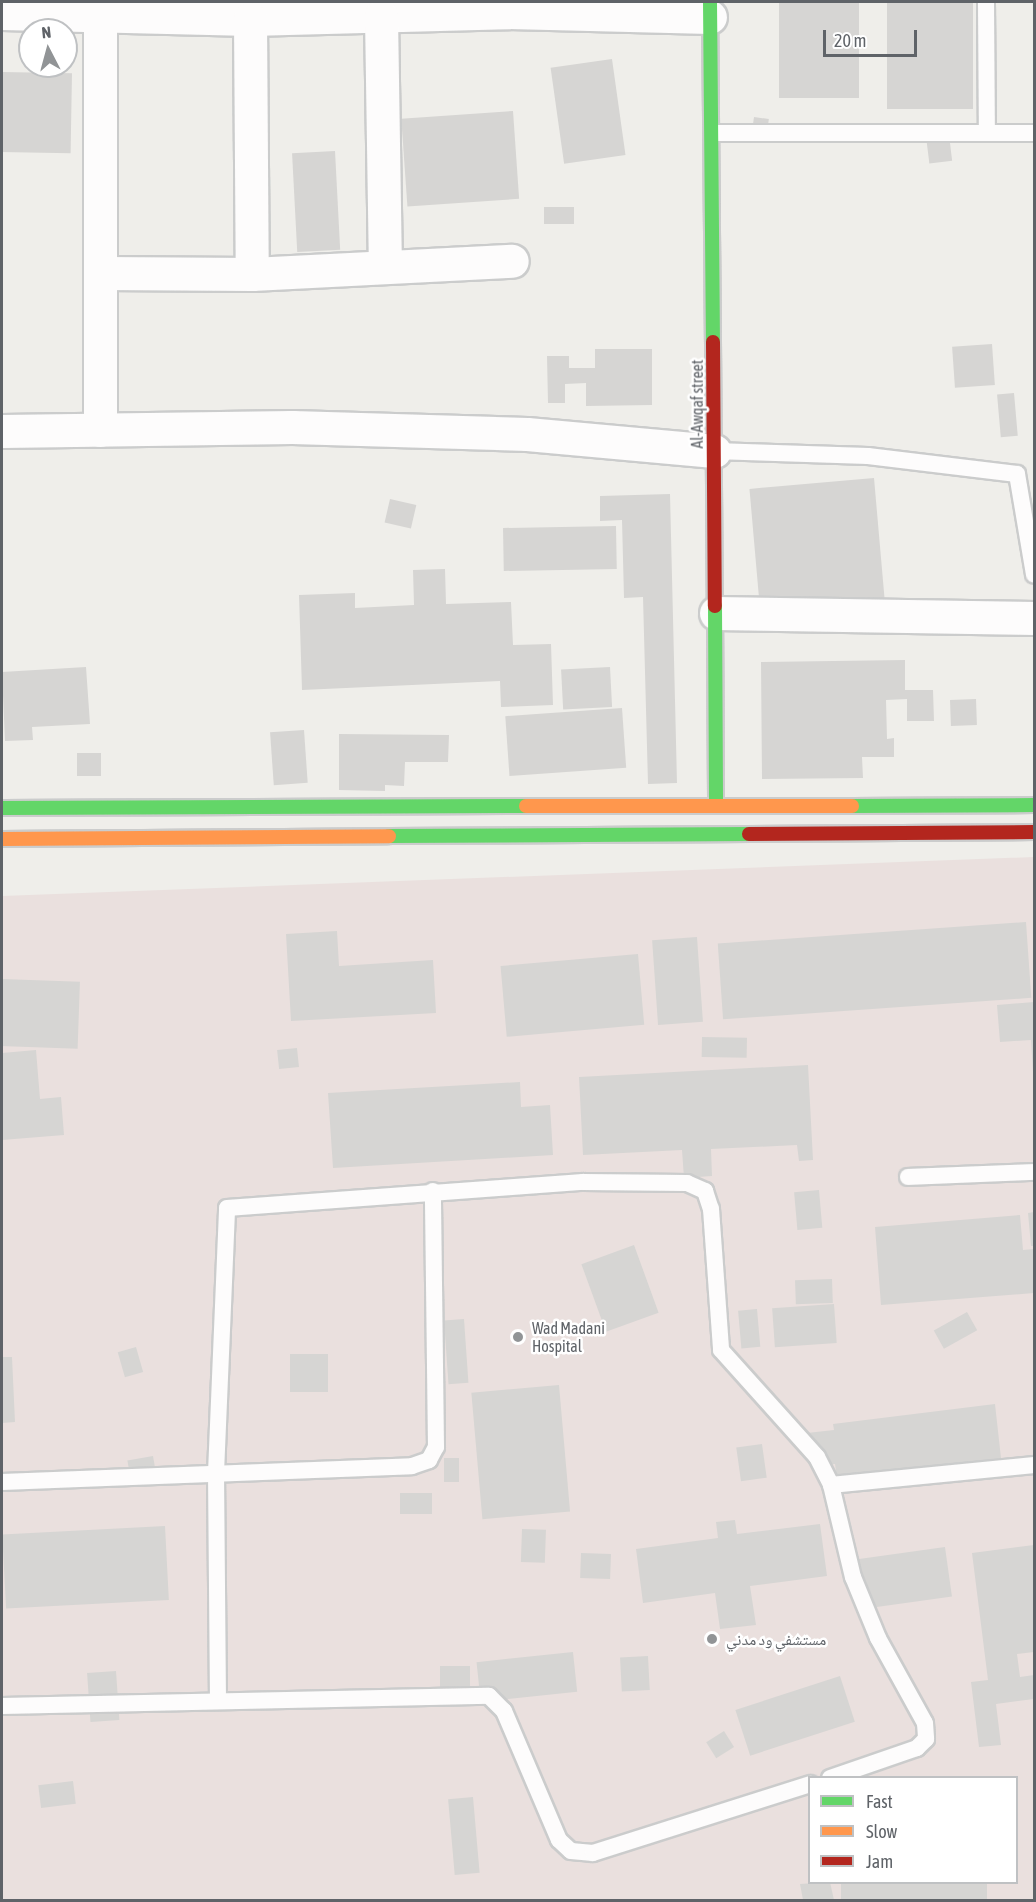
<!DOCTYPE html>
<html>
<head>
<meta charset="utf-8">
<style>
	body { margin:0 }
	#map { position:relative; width:1036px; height:1902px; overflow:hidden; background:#efeeea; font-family:"Asap Condensed","Noto Naskh Arabic",sans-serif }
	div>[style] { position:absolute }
	.medical>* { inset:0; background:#eae0de }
	.building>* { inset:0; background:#d6d5d3; transform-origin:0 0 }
	.roads { filter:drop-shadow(2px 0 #cbcccc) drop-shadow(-2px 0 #cbcccc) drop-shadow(0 2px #cbcccc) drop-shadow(0 -2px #cbcccc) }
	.lane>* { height:16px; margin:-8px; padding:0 8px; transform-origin:8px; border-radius:8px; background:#fdfcfc }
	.street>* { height:33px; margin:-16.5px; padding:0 16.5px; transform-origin:16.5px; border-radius:16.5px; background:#fdfcfc }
	.fast>* { height:14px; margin:-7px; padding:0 7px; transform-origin:7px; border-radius:7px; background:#63d668 }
	.slow>* { height:14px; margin:-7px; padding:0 7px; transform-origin:7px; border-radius:7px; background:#ff974d }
	.jam>* { height:14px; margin:-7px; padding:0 7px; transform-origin:7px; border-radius:7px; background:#b3261e }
	.dots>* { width:16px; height:16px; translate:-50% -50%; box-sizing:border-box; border:3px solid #fff; border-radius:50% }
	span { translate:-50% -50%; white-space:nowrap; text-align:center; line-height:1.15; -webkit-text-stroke:5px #fff; paint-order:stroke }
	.street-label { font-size:16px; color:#5f6368 }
	.poi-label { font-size:16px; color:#5f6368 }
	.left { translate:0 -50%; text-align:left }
	.frame { position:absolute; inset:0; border:3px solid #5f6368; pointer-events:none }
	.legend { position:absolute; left:808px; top:1776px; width:210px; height:108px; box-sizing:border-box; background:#fff; border:2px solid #bfc1c3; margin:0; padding:8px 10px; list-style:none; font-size:18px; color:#5f6368 }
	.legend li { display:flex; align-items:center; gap:12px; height:30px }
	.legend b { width:30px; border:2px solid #bfc1c3 }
	.north { position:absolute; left:18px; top:18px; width:60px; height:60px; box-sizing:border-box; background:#fff; border:2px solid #bfc1c3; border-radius:50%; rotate:354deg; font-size:16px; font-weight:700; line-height:24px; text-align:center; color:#5f6368 }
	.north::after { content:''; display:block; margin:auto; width:21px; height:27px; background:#919496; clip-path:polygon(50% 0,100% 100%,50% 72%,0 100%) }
	.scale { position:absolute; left:823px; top:30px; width:94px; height:27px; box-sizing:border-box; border:3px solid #5f6368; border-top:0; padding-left:8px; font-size:18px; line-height:21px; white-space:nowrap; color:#5f6368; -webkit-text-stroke:4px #fff; paint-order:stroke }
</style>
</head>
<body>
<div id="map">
	<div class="medical">
		<div style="clip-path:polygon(evenodd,1034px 857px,1034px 1900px,2px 1900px,2px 896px,1034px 857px,810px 1778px,1016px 1778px,1016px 1882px,810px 1882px,810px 1778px)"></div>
	</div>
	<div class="building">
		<div style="left:779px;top:2px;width:80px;height:96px"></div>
		<div style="left:887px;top:2px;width:86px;height:107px"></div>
		<div style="left:612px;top:59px;width:97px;height:62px;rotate:82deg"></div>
		<div style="left:2px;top:72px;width:70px;height:80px;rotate:1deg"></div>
		<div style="left:513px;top:111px;width:88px;height:112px;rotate:86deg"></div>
		<div style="left:754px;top:117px;width:15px;height:22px;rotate:8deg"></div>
		<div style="left:949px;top:135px;width:26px;height:23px;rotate:83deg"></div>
		<div style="left:335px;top:151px;width:99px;height:43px;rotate:87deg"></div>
		<div style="left:574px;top:207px;width:17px;height:30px;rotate:90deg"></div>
		<div style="left:992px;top:344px;width:41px;height:40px;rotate:86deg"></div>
		<div style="clip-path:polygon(595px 349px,652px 349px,652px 405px,586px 406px,586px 383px,565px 384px,565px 403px,548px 403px,547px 356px,569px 356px,569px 368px,595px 368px)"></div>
		<div style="left:1014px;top:393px;width:43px;height:17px;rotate:85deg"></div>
		<div style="left:874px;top:478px;width:138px;height:125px;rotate:85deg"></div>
		<div style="clip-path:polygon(670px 494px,677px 783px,648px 784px,643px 597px,624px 598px,622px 520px,600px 521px,600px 496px)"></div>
		<div style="left:390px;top:499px;width:27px;height:24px;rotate:13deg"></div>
		<div style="left:616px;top:526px;width:43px;height:113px;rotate:89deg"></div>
		<div style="clip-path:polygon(445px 569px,446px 604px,511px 602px,513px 645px,551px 644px,553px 705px,501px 707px,500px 681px,302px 690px,299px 595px,355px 593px,355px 608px,414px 605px,413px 570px)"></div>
		<div style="clip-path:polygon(905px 660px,905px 690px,933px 690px,934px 721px,907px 721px,907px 699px,886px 700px,887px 739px,894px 738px,894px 757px,862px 757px,863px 778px,762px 779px,761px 662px)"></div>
		<div style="clip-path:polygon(86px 667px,90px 724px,32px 727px,33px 740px,5px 741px,2px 672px)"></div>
		<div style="left:610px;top:667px;width:40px;height:49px;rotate:87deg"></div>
		<div style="left:976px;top:699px;width:26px;height:26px;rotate:88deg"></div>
		<div style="left:622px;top:708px;width:60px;height:117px;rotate:86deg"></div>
		<div style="left:304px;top:730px;width:53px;height:34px;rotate:86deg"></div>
		<div style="clip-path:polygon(339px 734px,449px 735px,448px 762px,405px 762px,404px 786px,385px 785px,385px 791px,339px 790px)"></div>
		<div style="left:101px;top:753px;width:23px;height:24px;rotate:90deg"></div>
		<div style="left:1026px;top:922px;width:76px;height:309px;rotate:86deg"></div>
		<div style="clip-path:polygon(337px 931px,339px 966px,433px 960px,436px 1013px,291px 1021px,286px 934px)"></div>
		<div style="left:697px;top:937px;width:85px;height:45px;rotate:86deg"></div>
		<div style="left:638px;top:954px;width:71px;height:138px;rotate:85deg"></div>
		<div style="left:2px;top:979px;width:78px;height:67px;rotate:2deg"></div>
		<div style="clip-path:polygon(1034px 1002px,1034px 1072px,1033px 1072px,1031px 1040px,1000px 1042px,997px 1005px)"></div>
		<div style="left:702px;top:1037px;width:45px;height:20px;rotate:1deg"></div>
		<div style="left:297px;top:1048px;width:19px;height:20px;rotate:84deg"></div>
		<div style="clip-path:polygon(36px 1050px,40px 1099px,61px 1097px,64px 1135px,2px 1140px,2px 1053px)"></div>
		<div style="clip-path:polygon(808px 1065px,813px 1160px,799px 1161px,797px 1145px,711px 1149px,712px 1176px,684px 1178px,682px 1150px,583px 1155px,579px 1077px)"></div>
		<div style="clip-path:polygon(520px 1082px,521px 1107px,550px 1105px,553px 1155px,333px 1168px,328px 1093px)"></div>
		<div style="left:819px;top:1190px;width:38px;height:25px;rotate:85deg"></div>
		<div style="clip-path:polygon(1034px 1212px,1034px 1246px,1031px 1246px,1028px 1213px)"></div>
		<div style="clip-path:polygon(1020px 1215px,1023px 1250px,1034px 1249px,1034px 1293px,881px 1305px,875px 1227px)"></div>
		<div style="left:634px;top:1245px;width:72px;height:56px;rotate:70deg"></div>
		<div style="left:832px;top:1279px;width:24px;height:37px;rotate:88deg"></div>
		<div style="left:834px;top:1304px;width:39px;height:62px;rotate:86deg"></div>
		<div style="left:757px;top:1309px;width:38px;height:19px;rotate:85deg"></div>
		<div style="left:967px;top:1312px;width:21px;height:38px;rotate:61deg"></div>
		<div style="left:464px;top:1319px;width:64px;height:20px;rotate:86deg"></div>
		<div style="left:136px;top:1347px;width:26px;height:19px;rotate:74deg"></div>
		<div style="left:290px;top:1354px;width:38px;height:38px"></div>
		<div style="clip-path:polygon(2px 1357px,12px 1357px,15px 1422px,2px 1423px)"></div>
		<div style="left:559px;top:1385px;width:127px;height:88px;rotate:85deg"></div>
		<div style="clip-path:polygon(995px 1404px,1001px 1458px,837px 1478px,835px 1464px,811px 1467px,807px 1433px,834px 1430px,833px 1424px)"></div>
		<div style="left:762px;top:1444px;width:34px;height:26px;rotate:82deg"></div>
		<div style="left:153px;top:1456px;width:17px;height:26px;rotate:80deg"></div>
		<div style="left:444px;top:1458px;width:15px;height:24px"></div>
		<div style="left:432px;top:1493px;width:21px;height:32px;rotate:90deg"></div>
		<div style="clip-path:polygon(735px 1520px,737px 1534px,820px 1524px,827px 1576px,750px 1586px,756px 1625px,720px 1629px,715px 1593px,643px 1603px,636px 1549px,718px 1538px,716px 1522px)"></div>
		<div style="left:165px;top:1526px;width:74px;height:163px;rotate:87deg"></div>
		<div style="left:522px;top:1529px;width:24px;height:33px;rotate:2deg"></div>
		<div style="clip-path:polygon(1034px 1545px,1034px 1652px,1017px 1654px,1020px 1677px,1034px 1675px,1034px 1699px,996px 1704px,1001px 1745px,979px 1747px,971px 1682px,988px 1680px,972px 1553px)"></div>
		<div style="left:945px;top:1547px;width:50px;height:94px;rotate:82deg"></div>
		<div style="left:581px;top:1553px;width:30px;height:25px;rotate:2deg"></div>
		<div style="left:573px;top:1652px;width:40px;height:97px;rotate:84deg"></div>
		<div style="left:648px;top:1656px;width:34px;height:28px;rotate:87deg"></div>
		<div style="left:440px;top:1666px;width:30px;height:31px"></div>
		<div style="left:116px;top:1671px;width:49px;height:29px;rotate:86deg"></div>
		<div style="left:840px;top:1676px;width:48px;height:110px;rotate:72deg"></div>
		<div style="left:724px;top:1731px;width:19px;height:21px;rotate:58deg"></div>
		<div style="left:73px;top:1781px;width:23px;height:35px;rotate:83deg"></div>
		<div style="left:473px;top:1797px;width:76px;height:25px;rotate:85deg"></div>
		<div style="clip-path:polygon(830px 1882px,834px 1900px,803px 1900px,800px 1884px)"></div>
		<div style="left:841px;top:1882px;width:146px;height:18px"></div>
	</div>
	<div class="roads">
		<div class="lane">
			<div style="left:986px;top:2px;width:130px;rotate:89.6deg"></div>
			<div style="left:715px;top:133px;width:319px"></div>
			<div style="left:714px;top:451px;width:154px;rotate:1.9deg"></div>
			<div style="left:868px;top:456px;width:150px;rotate:6.9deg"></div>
			<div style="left:1017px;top:474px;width:102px;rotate:80.4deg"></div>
			<div style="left:908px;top:1177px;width:126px;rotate:-2.3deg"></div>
			<div style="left:2px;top:1482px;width:410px;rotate:-2.2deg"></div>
			<div style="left:412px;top:1466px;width:18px;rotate:-19deg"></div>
			<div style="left:429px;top:1460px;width:15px;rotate:-62deg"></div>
			<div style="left:436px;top:1447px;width:256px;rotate:-90.7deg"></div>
			<div style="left:831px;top:1485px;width:204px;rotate:-5.6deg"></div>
			<div style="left:218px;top:1701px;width:228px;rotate:-90.5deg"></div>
			<div style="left:216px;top:1473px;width:265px;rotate:-87.6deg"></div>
			<div style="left:227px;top:1208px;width:357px;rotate:-4.2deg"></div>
			<div style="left:583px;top:1182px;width:104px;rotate:0.6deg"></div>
			<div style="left:687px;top:1183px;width:20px;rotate:24deg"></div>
			<div style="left:705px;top:1191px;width:19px;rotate:72deg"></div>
			<div style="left:711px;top:1209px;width:141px;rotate:85.9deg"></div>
			<div style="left:721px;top:1350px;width:144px;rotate:48.1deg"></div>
			<div style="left:817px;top:1457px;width:31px;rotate:63deg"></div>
			<div style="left:831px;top:1485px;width:95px;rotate:76.6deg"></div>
			<div style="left:853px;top:1577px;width:66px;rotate:67.7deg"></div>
			<div style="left:878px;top:1638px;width:97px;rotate:61.1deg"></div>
			<div style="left:925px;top:1723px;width:16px;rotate:86deg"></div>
			<div style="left:926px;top:1739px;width:13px;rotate:135deg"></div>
			<div style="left:917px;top:1748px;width:92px;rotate:161deg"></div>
			<div style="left:2px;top:1706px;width:487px;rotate:-1.2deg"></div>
			<div style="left:489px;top:1696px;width:21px;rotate:45deg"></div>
			<div style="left:504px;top:1711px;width:140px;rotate:66.9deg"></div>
			<div style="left:559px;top:1840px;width:16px;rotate:43deg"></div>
			<div style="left:571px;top:1851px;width:22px;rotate:5deg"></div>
			<div style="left:593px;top:1853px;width:228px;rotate:-17.6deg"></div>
		</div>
		<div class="street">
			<div style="left:2px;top:13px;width:248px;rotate:1.4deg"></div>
			<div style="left:250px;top:19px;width:259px;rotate:-1.5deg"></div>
			<div style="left:509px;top:12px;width:201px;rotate:1.4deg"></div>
			<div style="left:381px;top:16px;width:250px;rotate:89.1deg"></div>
			<div style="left:100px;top:17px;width:413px;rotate:90deg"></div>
			<div style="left:250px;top:19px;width:255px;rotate:89.6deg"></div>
			<div style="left:103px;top:273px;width:149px;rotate:0.4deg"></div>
			<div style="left:252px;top:274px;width:260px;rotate:-2.9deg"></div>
			<div style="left:2px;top:431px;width:290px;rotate:-0.8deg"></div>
			<div style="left:292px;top:427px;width:235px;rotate:1.7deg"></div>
			<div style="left:527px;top:434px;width:188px;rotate:5.2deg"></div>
			<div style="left:716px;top:613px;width:318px;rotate:0.9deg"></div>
		</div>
		<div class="fast">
			<div style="left:710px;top:2px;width:340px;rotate:89.5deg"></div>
			<div style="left:715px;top:606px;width:200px;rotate:89.7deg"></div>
			<div style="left:852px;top:806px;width:182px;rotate:-0.3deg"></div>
			<div style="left:2px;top:808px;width:524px;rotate:-0.22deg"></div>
			<div style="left:389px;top:836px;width:360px;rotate:-0.3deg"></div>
		</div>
		<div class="slow">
			<div style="left:526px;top:806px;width:326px"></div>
			<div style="left:2px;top:839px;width:387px;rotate:-0.4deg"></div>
		</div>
		<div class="jam">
			<div style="left:713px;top:342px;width:264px;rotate:89.6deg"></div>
			<div style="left:749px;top:834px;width:285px;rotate:-0.4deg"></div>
		</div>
	</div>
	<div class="dots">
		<div style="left:518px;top:1337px;background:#919496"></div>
		<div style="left:712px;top:1639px;background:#919496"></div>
	</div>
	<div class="street-label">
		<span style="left:697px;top:404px;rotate:-90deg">Al-Awqaf street</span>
	</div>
	<div class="poi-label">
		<span class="left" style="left:532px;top:1337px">Wad Madani<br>Hospital</span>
		<span class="left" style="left:726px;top:1639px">مستشفي ود مدني</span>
	</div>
	<div class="frame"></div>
	<ul class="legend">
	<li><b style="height:8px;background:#63d668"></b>Fast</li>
	<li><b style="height:8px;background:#ff974d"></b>Slow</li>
	<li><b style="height:8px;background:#b3261e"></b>Jam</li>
	</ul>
	<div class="north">N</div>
	<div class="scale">20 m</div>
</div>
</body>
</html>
